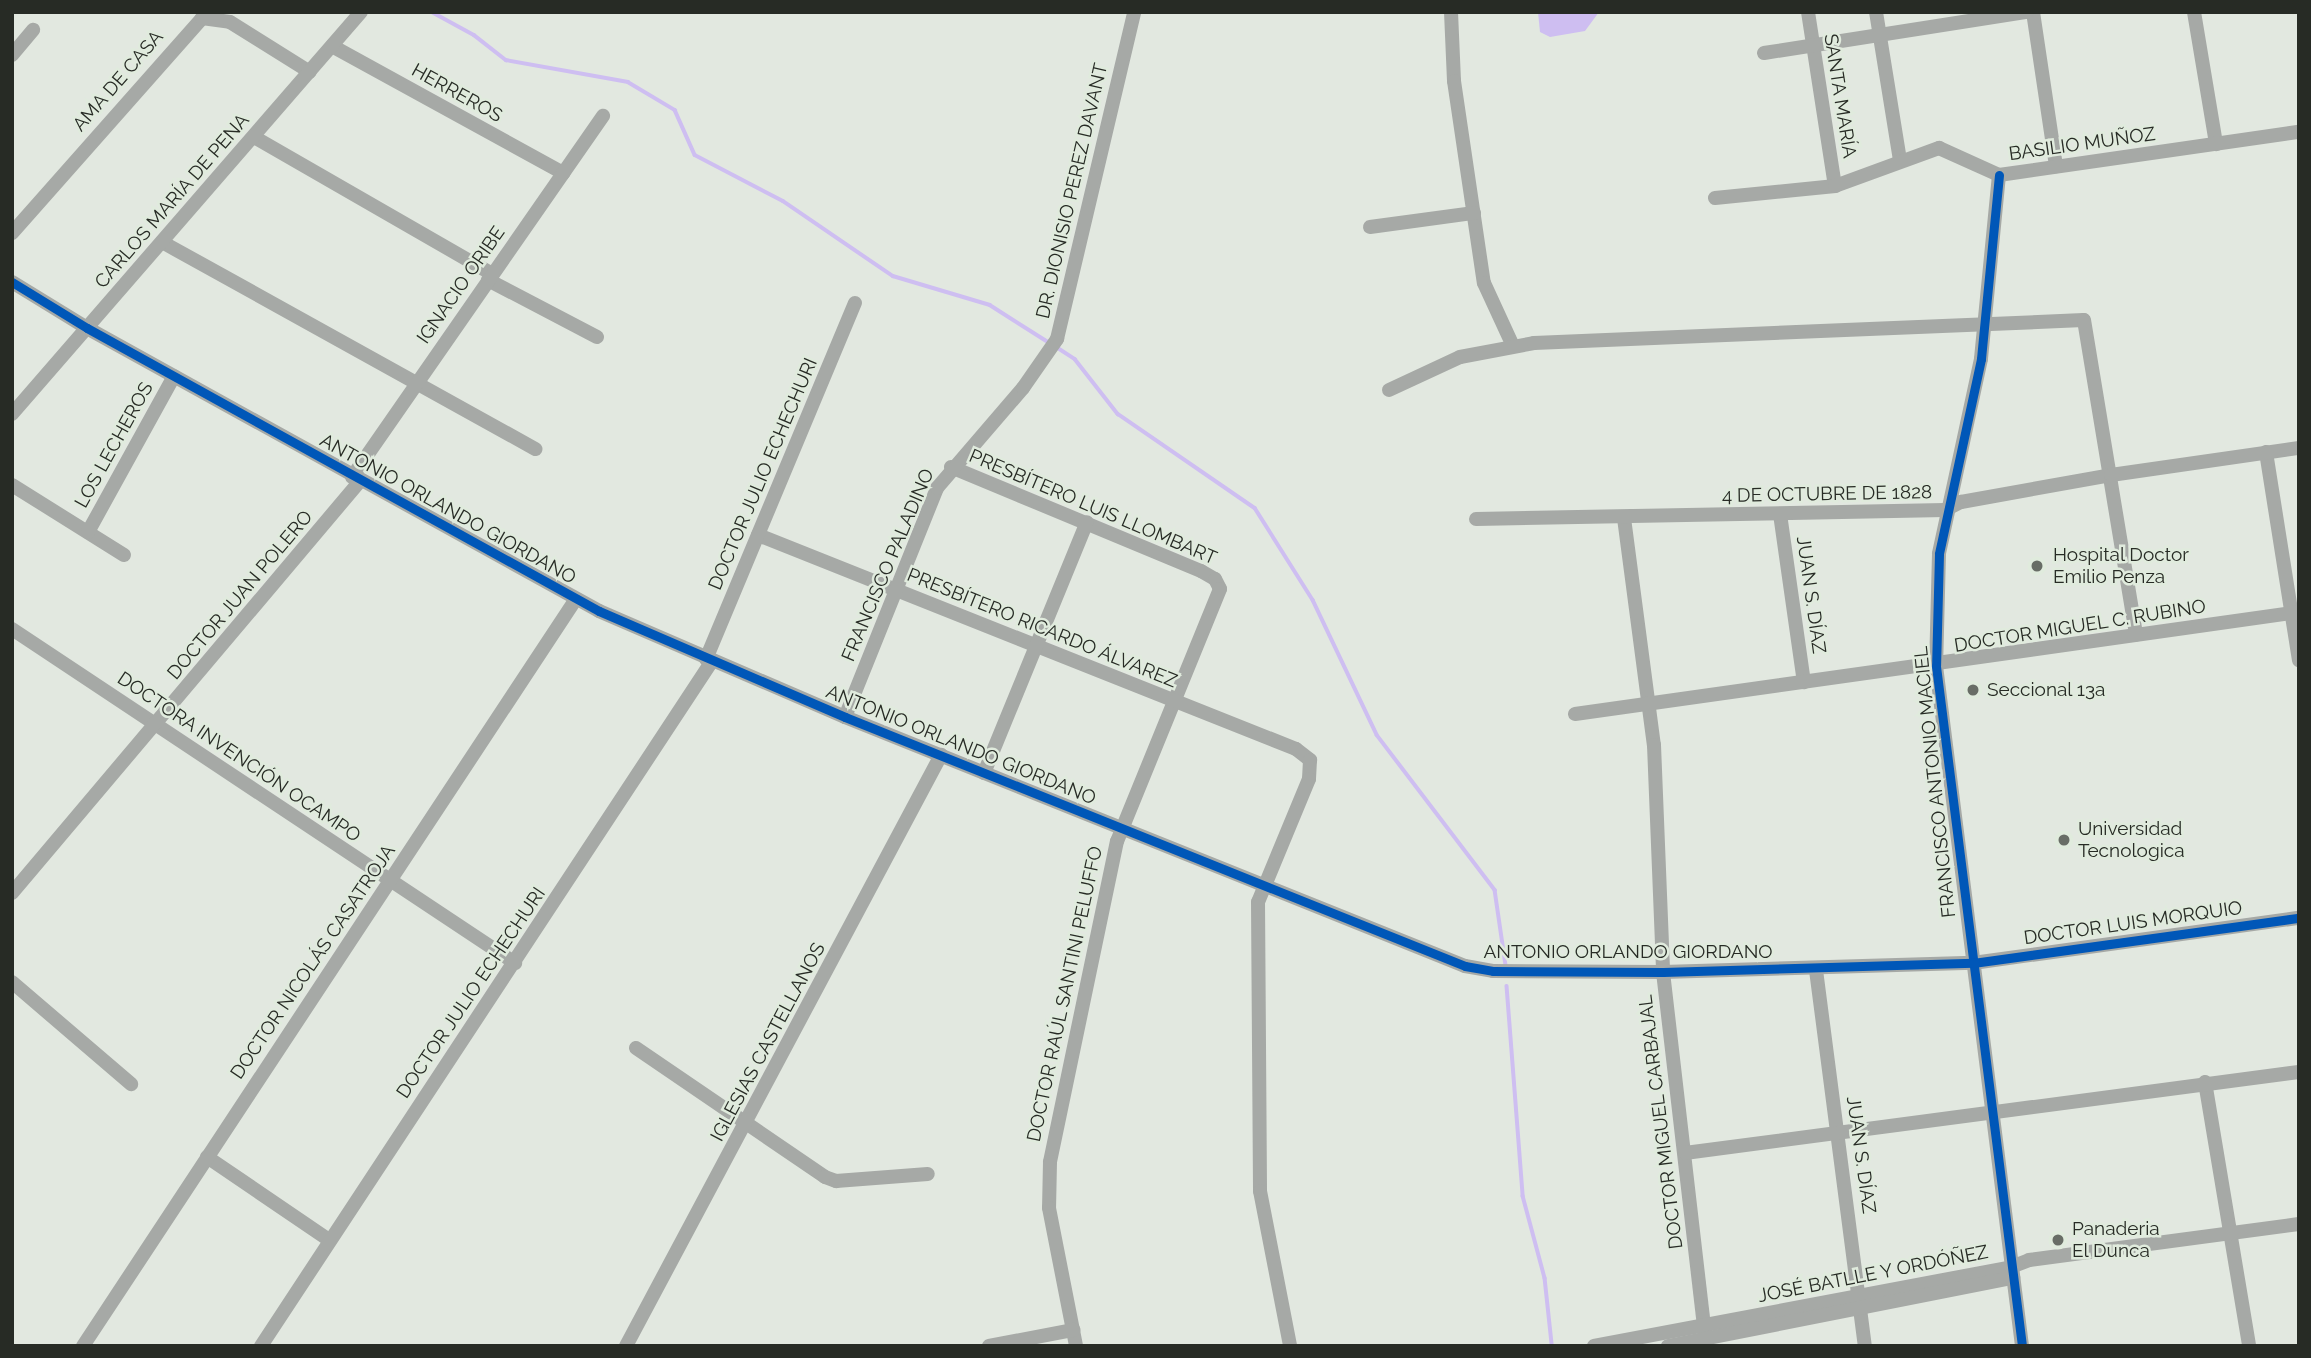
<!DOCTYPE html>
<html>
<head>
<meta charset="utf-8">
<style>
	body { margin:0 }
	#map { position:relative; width:2311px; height:1358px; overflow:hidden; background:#e2e8e0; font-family:Raleway,sans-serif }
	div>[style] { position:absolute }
	.water>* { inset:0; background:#cebef1 }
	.stream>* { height:3.5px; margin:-1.75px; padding:0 1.75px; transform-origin:1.75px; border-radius:1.75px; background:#cebef1 }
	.minor>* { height:14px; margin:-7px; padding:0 7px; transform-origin:7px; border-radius:7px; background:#a6a9a6 }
	.cycleway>* { height:9px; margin:-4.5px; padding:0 4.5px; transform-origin:4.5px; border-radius:4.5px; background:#0057b8 }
	.dots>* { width:19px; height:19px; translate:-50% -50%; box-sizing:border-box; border:4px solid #e0ebdd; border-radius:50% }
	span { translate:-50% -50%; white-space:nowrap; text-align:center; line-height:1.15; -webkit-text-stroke:5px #e0ebdd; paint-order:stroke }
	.street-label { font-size:19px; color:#272b25 }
	.poi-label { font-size:19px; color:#272b25 }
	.left { translate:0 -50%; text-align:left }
	.frame { position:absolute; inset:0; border:14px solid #272b25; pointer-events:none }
</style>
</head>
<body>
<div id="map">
	<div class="water">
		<div style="clip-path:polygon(1538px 12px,1599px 12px,1585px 31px,1550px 37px,1540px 32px)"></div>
	</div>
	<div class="stream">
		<div style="left:432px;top:12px;width:48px;rotate:28.7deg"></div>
		<div style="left:474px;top:35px;width:41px;rotate:38deg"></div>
		<div style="left:506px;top:60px;width:124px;rotate:10.2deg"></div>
		<div style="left:628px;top:82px;width:55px;rotate:30.8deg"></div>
		<div style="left:675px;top:110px;width:49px;rotate:66deg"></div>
		<div style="left:695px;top:155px;width:99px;rotate:27.6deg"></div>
		<div style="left:783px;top:201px;width:133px;rotate:34.3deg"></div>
		<div style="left:893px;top:276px;width:101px;rotate:16.6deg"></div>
		<div style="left:990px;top:305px;width:69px;rotate:32.5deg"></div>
		<div style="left:1055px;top:346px;width:24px;rotate:33deg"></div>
		<div style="left:1075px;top:359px;width:70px;rotate:52deg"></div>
		<div style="left:1118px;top:414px;width:166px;rotate:34.5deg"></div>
		<div style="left:1255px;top:508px;width:109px;rotate:57.8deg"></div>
		<div style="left:1313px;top:600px;width:149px;rotate:64.6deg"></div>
		<div style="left:1377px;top:735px;width:195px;rotate:52.7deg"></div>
		<div style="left:1495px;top:890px;width:76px;rotate:81.7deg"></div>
		<div style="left:1507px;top:986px;width:211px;rotate:85.6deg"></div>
		<div style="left:1523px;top:1196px;width:85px;rotate:75deg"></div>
		<div style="left:1545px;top:1278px;width:66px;rotate:83.9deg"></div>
	</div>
	<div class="minor">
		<div style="left:1451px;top:12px;width:69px;rotate:87.5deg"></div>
		<div style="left:1454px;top:81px;width:204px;rotate:81.6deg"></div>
		<div style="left:1484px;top:283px;width:69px;rotate:65.3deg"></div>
		<div style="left:1808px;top:12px;width:176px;rotate:81.2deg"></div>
		<div style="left:1876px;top:12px;width:150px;rotate:80.8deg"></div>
		<div style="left:2033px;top:12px;width:156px;rotate:81.5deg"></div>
		<div style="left:2194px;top:12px;width:134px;rotate:80.5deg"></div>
		<div style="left:332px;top:46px;width:264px;rotate:28.8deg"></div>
		<div style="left:1764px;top:53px;width:266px;rotate:-8.9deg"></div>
		<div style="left:12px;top:55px;width:33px;rotate:-50deg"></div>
		<div style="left:254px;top:137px;width:275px;rotate:29.9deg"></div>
		<div style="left:1999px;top:175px;width:185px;rotate:95.6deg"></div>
		<div style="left:1981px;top:359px;width:199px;rotate:102.2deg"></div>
		<div style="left:1939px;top:554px;width:112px;rotate:91.5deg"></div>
		<div style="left:1936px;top:666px;width:685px;rotate:82.79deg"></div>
		<div style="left:1715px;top:198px;width:121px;rotate:-5.7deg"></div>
		<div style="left:1835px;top:186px;width:111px;rotate:-20.1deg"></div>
		<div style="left:1939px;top:148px;width:66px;rotate:24.2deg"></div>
		<div style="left:1999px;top:175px;width:303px;rotate:-8.2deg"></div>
		<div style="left:1370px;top:227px;width:105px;rotate:-7.7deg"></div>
		<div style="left:12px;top:233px;width:287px;rotate:-48.5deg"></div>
		<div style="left:202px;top:18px;width:28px;rotate:8deg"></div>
		<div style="left:230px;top:22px;width:94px;rotate:32deg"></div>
		<div style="left:162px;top:242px;width:427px;rotate:29deg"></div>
		<div style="left:488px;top:280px;width:123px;rotate:27.6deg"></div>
		<div style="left:12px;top:282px;width:88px;rotate:31.5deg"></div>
		<div style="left:87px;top:328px;width:585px;rotate:28.93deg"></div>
		<div style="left:599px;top:611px;width:268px;rotate:23.3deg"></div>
		<div style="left:845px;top:717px;width:668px;rotate:21.88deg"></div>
		<div style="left:1465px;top:966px;width:28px;rotate:10deg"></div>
		<div style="left:1493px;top:971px;width:170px;rotate:0.3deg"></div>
		<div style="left:1663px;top:972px;width:310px;rotate:-1.7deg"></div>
		<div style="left:1973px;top:963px;width:329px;rotate:-7.9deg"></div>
		<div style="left:1389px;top:390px;width:78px;rotate:-24.9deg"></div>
		<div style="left:1460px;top:357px;width:75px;rotate:-10.7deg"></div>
		<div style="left:1534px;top:343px;width:550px;rotate:-2.39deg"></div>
		<div style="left:2084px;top:320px;width:319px;rotate:80.6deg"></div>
		<div style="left:12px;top:414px;width:532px;rotate:-49.04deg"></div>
		<div style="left:2266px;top:452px;width:211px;rotate:81deg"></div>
		<div style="left:951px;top:467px;width:271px;rotate:22.6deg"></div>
		<div style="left:1201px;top:571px;width:16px;rotate:30deg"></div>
		<div style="left:1215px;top:579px;width:11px;rotate:63deg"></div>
		<div style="left:1220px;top:589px;width:272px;rotate:112.2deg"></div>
		<div style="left:1117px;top:841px;width:328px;rotate:101.8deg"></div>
		<div style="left:1050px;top:1162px;width:46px;rotate:91.2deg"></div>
		<div style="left:1049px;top:1208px;width:141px;rotate:78.9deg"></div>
		<div style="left:352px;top:477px;width:440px;rotate:-55.2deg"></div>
		<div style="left:12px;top:485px;width:132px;rotate:32deg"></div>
		<div style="left:1780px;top:514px;width:170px;rotate:81.9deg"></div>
		<div style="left:1624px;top:518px;width:229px;rotate:82.5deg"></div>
		<div style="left:1654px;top:745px;width:227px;rotate:87.7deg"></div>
		<div style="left:1663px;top:972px;width:376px;rotate:83.4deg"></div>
		<div style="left:1476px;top:519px;width:469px;rotate:-1.1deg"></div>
		<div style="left:1945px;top:510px;width:18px;rotate:-27deg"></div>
		<div style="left:1961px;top:502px;width:152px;rotate:-10.2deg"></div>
		<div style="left:2111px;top:475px;width:190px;rotate:-8.2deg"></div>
		<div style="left:88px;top:532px;width:178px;rotate:-61.1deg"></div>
		<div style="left:758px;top:535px;width:579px;rotate:21.69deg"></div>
		<div style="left:1296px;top:749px;width:18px;rotate:38deg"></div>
		<div style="left:1310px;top:760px;width:19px;rotate:93deg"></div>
		<div style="left:1309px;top:779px;width:133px;rotate:112.5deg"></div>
		<div style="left:1258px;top:902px;width:289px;rotate:89.6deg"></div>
		<div style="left:1260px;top:1191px;width:158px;rotate:79deg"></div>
		<div style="left:12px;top:629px;width:604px;rotate:33.58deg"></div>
		<div style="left:706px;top:659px;width:386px;rotate:-67.3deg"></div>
		<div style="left:1575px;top:714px;width:731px;rotate:-8.02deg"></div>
		<div style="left:845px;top:717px;width:247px;rotate:-68.1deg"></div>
		<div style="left:937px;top:488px;width:132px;rotate:-49.3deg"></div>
		<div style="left:1023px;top:388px;width:60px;rotate:-55.2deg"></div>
		<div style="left:1057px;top:339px;width:336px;rotate:-76.7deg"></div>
		<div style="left:984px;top:773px;width:271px;rotate:-67.7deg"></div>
		<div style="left:12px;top:893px;width:539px;rotate:-49.81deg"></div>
		<div style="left:1816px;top:970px;width:379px;rotate:82.6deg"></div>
		<div style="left:12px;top:982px;width:157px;rotate:40.6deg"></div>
		<div style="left:636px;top:1048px;width:229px;rotate:34.3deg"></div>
		<div style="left:825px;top:1177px;width:12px;rotate:20deg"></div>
		<div style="left:836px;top:1181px;width:92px;rotate:-4.4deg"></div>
		<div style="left:2205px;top:1082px;width:268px;rotate:80.5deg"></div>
		<div style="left:1685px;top:1153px;width:619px;rotate:-7.52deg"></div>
		<div style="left:207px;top:1157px;width:148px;rotate:34.2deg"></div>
		<div style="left:83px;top:1346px;width:895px;rotate:-56.58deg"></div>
		<div style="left:261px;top:1346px;width:820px;rotate:-56.64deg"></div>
		<div style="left:626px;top:1346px;width:670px;rotate:-61.94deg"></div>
		<div style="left:989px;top:1346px;width:86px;rotate:-10.8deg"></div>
		<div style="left:1594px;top:1346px;width:424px;rotate:-10.7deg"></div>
		<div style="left:2011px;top:1267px;width:19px;rotate:-21deg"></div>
		<div style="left:2029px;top:1260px;width:272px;rotate:-7.6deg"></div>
		<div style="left:1668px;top:1346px;width:352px;rotate:-11.2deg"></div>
	</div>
	<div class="cycleway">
		<div style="left:1999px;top:175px;width:185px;rotate:95.6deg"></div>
		<div style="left:1981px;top:359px;width:199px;rotate:102.2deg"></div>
		<div style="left:1939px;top:554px;width:112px;rotate:91.5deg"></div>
		<div style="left:1936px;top:666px;width:685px;rotate:82.79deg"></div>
		<div style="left:12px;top:282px;width:88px;rotate:31.5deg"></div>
		<div style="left:87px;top:328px;width:585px;rotate:28.93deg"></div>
		<div style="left:599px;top:611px;width:268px;rotate:23.3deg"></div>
		<div style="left:845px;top:717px;width:668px;rotate:21.88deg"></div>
		<div style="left:1465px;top:966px;width:28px;rotate:10deg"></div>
		<div style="left:1493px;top:971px;width:170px;rotate:0.3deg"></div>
		<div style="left:1663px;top:972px;width:310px;rotate:-1.7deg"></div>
		<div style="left:1973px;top:963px;width:329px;rotate:-7.9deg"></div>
	</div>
	<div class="dots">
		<div style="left:2037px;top:566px;background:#686d66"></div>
		<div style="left:1973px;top:690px;background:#686d66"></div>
		<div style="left:2064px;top:840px;background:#686d66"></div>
		<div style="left:2058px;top:1240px;background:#686d66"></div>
	</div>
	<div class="street-label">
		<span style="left:118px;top:81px;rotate:-49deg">AMA DE CASA</span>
		<span style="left:457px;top:93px;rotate:29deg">HERREROS</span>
		<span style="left:1840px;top:96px;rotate:81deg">SANTA MARÍA</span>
		<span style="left:2082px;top:144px;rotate:-8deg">BASILIO MUÑOZ</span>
		<span style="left:1072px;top:191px;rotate:-77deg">DR. DIONISIO PEREZ DAVANT</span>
		<span style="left:172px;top:201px;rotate:-49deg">CARLOS MARÍA DE PENA</span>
		<span style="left:461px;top:285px;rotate:-55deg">IGNACIO ORIBE</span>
		<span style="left:114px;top:445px;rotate:-61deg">LOS LECHEROS</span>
		<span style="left:763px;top:474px;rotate:-67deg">DOCTOR JULIO ECHECHURI</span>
		<span style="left:1827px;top:494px;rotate:-1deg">4 DE OCTUBRE DE 1828</span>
		<span style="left:1093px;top:507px;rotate:23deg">PRESBÍTERO LUIS LLOMBART</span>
		<span style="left:448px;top:509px;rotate:29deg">ANTONIO ORLANDO GIORDANO</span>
		<span style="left:888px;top:565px;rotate:-67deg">FRANCISCO PALADINO</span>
		<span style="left:240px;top:595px;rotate:-50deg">DOCTOR JUAN POLERO</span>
		<span style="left:1811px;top:595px;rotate:82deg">JUAN S. DÍAZ</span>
		<span style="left:2080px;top:626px;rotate:-9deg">DOCTOR MIGUEL C. RUBINO</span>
		<span style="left:1042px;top:628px;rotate:22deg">PRESBÍTERO RICARDO ÁLVAREZ</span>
		<span style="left:961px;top:745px;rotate:22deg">ANTONIO ORLANDO GIORDANO</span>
		<span style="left:239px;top:757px;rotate:34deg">DOCTORA INVENCIÓN OCAMPO</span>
		<span style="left:1935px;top:782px;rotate:-96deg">FRANCISCO ANTONIO MACIEL</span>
		<span style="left:2133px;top:923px;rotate:-8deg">DOCTOR LUIS MORQUIO</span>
		<span style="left:1628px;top:952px">ANTONIO ORLANDO GIORDANO</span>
		<span style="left:313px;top:962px;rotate:-56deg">DOCTOR NICOLÁS CASATROJA</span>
		<span style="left:471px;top:993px;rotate:-56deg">DOCTOR JULIO ECHECHURI</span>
		<span style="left:1065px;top:994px;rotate:-78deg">DOCTOR RAÚL SANTINI PELUFFO</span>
		<span style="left:768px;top:1042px;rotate:-62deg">IGLESIAS CASTELLANOS</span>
		<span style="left:1661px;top:1122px;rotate:-97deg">DOCTOR MIGUEL CARBAJAL</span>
		<span style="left:1861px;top:1155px;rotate:82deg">JUAN S. DÍAZ</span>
		<span style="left:1873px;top:1274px;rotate:-11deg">JOSÉ BATLLE Y ORDÓÑEZ</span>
	</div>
	<div class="poi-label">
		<span class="left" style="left:2053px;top:566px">Hospital Doctor<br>Emilio Penza</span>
		<span class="left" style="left:1987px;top:690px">Seccional 13a</span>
		<span class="left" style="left:2078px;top:840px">Universidad<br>Tecnologica</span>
		<span class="left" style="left:2072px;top:1240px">Panaderia<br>El Dunca</span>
	</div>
	<div class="frame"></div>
</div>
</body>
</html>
